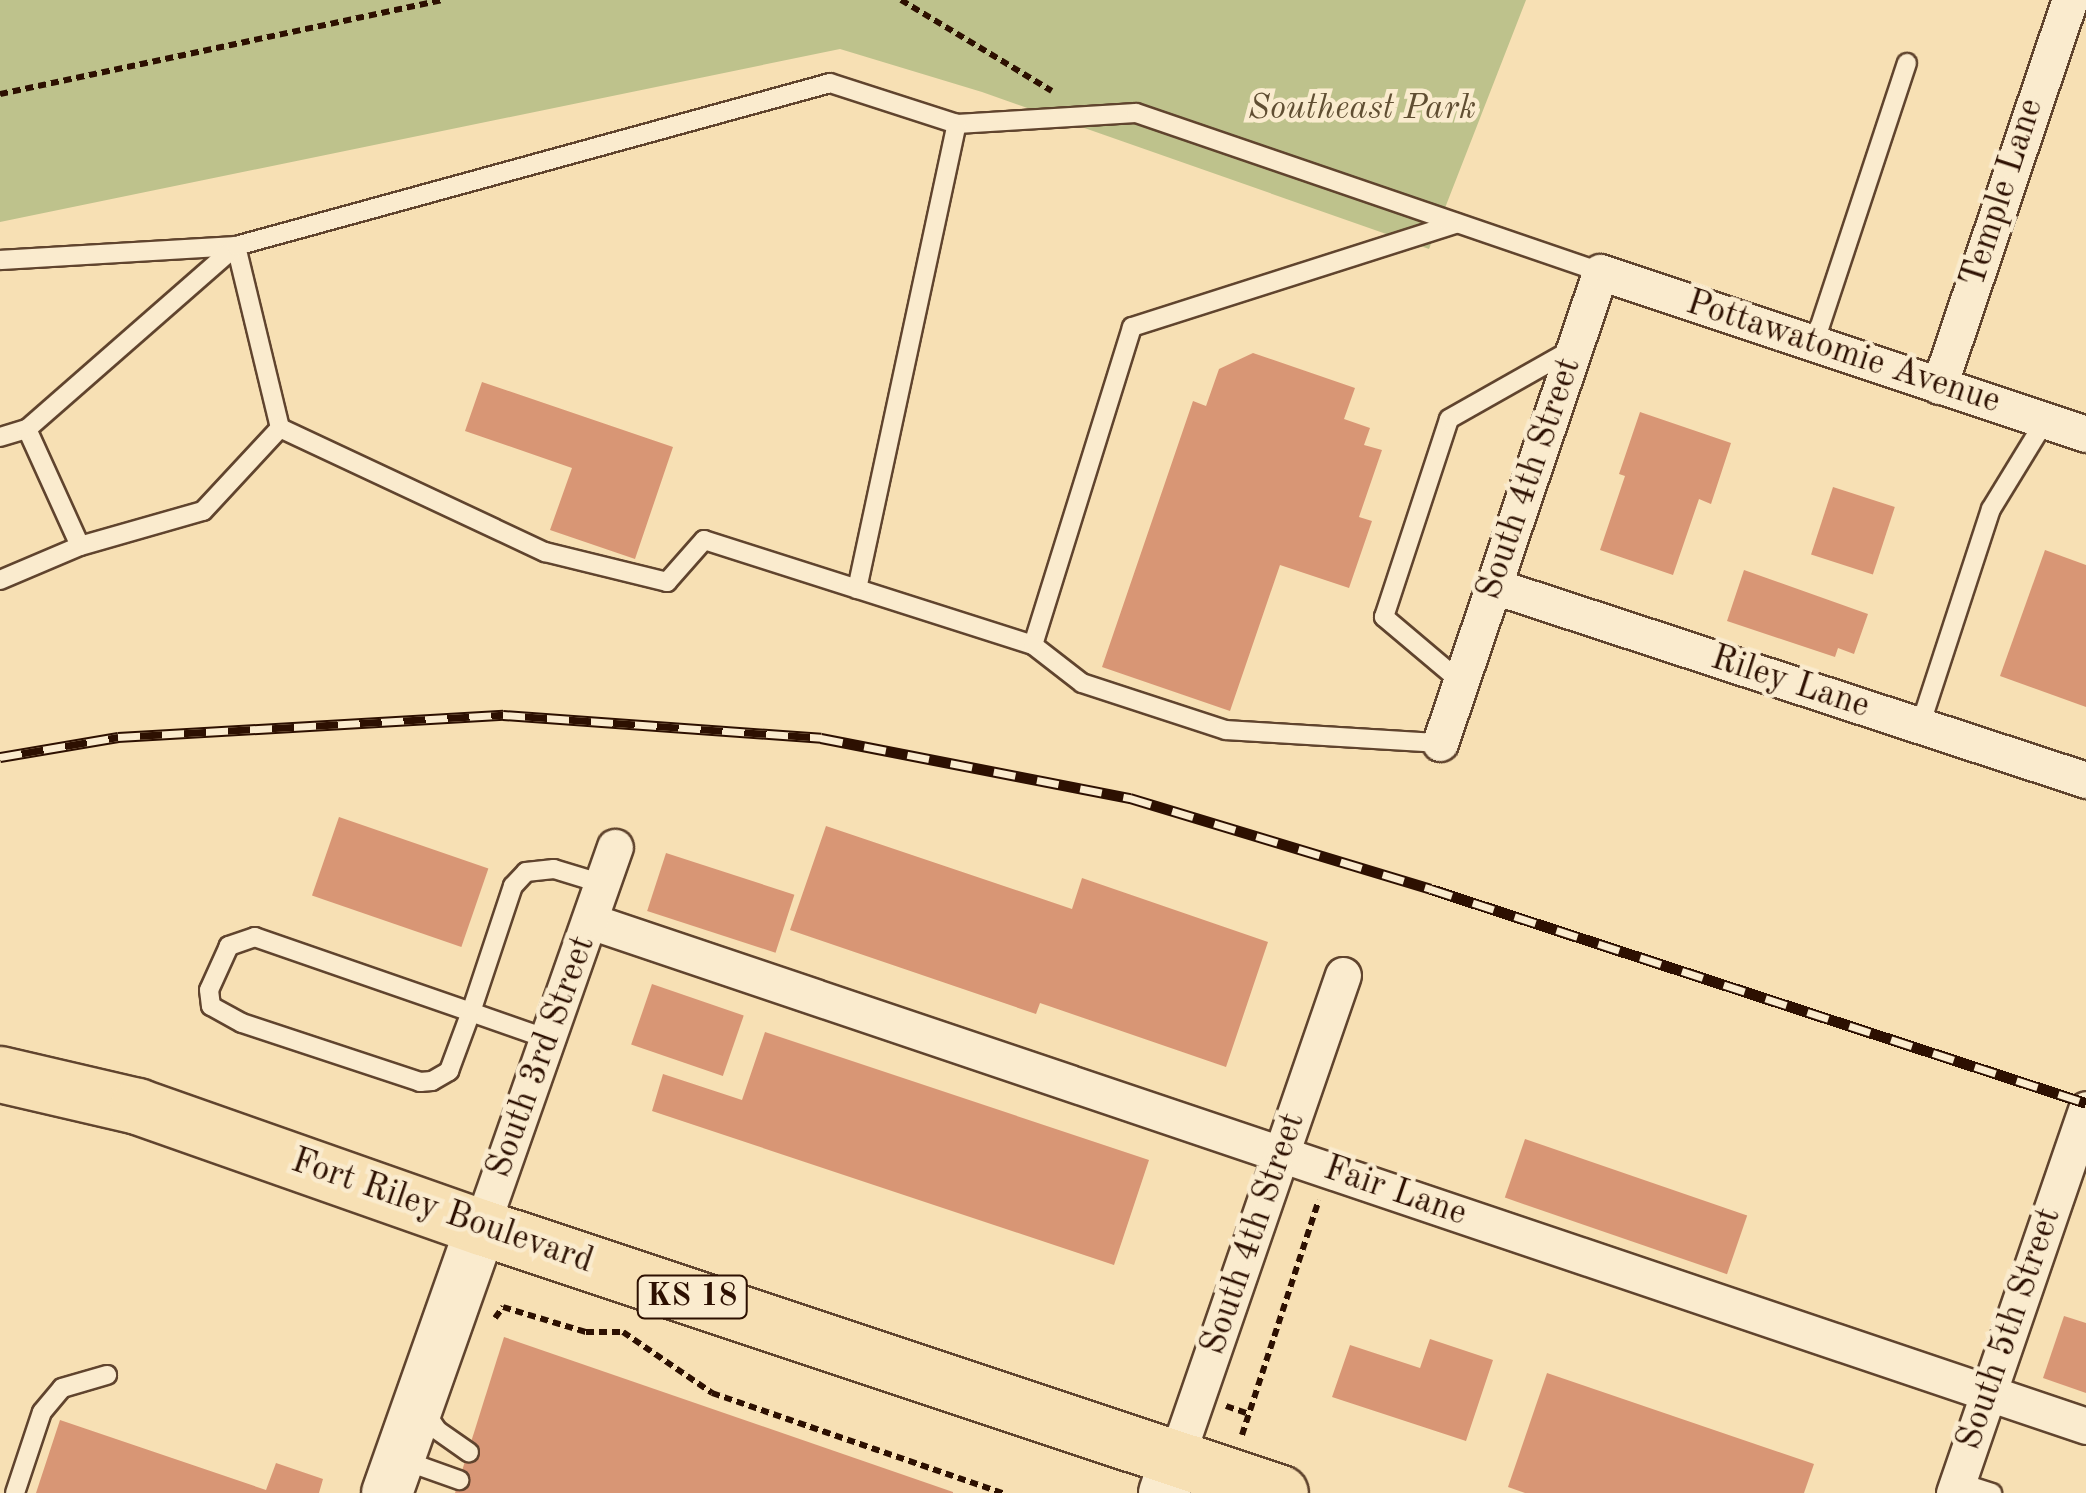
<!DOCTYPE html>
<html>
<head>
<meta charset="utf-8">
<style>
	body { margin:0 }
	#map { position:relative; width:2086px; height:1493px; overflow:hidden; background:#f7e0b4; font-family:"Old Standard TT",serif }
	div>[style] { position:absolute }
	.green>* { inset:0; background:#bec28c }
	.building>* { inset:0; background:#d89675; transform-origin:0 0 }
	.path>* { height:6px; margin-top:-3px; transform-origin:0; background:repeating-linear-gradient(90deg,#2d1001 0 8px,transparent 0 13px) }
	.roads { filter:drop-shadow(2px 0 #60442e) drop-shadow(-2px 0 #60442e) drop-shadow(0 2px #60442e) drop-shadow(0 -2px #60442e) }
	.lane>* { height:18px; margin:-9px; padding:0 9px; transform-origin:9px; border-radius:9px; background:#faebce }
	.street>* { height:35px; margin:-17.5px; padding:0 17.5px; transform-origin:17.5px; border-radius:17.5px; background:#faebce }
	.secondary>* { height:50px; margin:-25px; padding:0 25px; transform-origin:25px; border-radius:25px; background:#faebce }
	.highway>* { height:55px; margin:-27.5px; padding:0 27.5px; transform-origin:27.5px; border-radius:27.5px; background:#f7e0b4 }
	.rail>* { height:11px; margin-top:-5.5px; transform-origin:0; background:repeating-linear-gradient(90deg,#faebce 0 22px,#2d1001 0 44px); box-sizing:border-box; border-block:2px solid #2d1001 }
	span { translate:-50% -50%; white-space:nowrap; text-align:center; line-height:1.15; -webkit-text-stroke:9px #faebce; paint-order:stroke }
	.shield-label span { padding:2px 8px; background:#faebce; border:2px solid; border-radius:8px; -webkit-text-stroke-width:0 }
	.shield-label { font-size:32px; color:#2d1001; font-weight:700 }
	.park-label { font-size:35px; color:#604e32; font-style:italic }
	.street-label { font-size:35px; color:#2d1001 }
</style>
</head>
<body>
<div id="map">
	<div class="green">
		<div style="clip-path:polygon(0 0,1526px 0,1429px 249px,982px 92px,840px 49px,0 222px)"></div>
	</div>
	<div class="building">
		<div style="clip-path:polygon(1253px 353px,1355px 388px,1344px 419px,1370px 428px,1364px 445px,1382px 450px,1359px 517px,1372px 521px,1349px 588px,1280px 565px,1230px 711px,1102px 667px,1193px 401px,1206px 406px,1219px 369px)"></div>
		<div style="clip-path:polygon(482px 382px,673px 447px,635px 559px,550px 530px,572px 468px,465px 431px)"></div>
		<div style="clip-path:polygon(1640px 412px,1731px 443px,1711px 504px,1699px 499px,1673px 575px,1600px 550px,1625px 476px,1619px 474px)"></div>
		<div style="left:1833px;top:487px;width:65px;height:71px;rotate:18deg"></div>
		<div style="clip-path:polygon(2045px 550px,2086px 565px,2086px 707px,2000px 676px)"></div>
		<div style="clip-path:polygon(1744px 570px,1868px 614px,1854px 654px,1838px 648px,1835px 657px,1727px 621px)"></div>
		<div style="left:339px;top:817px;width:158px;height:83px;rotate:19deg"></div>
		<div style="clip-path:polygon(826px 826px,1072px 909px,1082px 878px,1268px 942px,1226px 1067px,1040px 1003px,1036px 1014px,790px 930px)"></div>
		<div style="left:666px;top:853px;width:135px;height:61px;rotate:18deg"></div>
		<div style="left:652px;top:984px;width:97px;height:64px;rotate:19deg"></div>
		<div style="clip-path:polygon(765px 1032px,1149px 1160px,1114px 1265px,652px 1111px,663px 1074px,742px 1100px)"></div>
		<div style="left:1525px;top:1139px;width:235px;height:62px;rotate:19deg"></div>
		<div style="clip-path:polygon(2064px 1316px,2086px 1323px,2086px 1393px,2043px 1378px)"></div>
		<div style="clip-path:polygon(504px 1337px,953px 1492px,953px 1493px,455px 1493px)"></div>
		<div style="clip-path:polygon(1430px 1339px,1493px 1360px,1466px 1441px,1332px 1397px,1350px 1345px,1420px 1368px)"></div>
		<div style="clip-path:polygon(1547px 1373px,1814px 1464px,1804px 1493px,1525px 1493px,1508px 1487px)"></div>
		<div style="clip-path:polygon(60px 1420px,266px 1490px,276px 1463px,323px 1479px,319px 1493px,36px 1493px)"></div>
	</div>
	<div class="path">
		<div style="left:901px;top:0;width:176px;rotate:31.1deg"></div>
		<div style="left:0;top:94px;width:451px;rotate:-12deg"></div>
		<div style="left:495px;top:1318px;width:14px;rotate:-54deg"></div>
		<div style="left:503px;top:1307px;width:87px;rotate:16.8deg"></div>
		<div style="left:586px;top:1332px;width:37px"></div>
		<div style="left:623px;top:1332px;width:108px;rotate:34.4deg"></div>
		<div style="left:712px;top:1393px;width:308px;rotate:19deg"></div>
		<div style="left:1226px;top:1406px;width:24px;rotate:19deg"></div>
		<div style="left:1242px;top:1435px;width:247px;rotate:-71.9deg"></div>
	</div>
	<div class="roads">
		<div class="lane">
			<div style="left:0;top:260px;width:236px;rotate:-3.4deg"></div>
			<div style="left:236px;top:246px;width:187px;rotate:76.4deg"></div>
			<div style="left:1814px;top:344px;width:296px;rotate:-71.7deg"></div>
			<div style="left:27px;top:429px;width:128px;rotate:65.6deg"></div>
			<div style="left:80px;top:546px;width:128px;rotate:-15.9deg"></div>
			<div style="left:203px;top:511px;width:113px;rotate:-47.1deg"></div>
			<div style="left:280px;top:428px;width:293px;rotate:25.1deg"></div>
			<div style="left:545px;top:552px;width:126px;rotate:13.8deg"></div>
			<div style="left:667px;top:582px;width:56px;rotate:-48.6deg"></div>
			<div style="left:704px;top:540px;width:345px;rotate:17.7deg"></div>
			<div style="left:1033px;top:645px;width:333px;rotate:-72.7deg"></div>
			<div style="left:1132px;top:327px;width:341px;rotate:-17.7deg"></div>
			<div style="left:0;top:437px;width:28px;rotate:-17deg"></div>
			<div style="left:27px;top:429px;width:278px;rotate:-41.2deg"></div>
			<div style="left:236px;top:246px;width:616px;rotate:-15.34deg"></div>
			<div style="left:830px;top:83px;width:133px;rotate:17.9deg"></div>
			<div style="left:957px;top:124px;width:179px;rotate:-3.5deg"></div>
			<div style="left:1136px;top:113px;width:490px;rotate:18.9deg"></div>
			<div style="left:0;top:580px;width:87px;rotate:-23deg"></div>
			<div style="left:857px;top:589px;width:476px;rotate:-77.9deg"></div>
			<div style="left:1033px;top:645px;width:62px;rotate:37.8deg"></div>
			<div style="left:1082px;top:683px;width:151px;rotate:18.1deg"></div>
			<div style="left:1226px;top:730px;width:214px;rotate:3.5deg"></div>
			<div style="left:1461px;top:682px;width:101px;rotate:-139.8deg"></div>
			<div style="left:1384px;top:617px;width:208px;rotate:-71.8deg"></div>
			<div style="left:1449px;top:419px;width:138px;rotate:-29.5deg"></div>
			<div style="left:1920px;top:726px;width:228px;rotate:-71.9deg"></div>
			<div style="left:1991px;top:509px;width:103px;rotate:-58.5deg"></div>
			<div style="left:548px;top:1039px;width:82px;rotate:-160.7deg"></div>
			<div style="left:471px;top:1012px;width:229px;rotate:-160.9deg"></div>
			<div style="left:255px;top:937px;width:28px;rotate:161deg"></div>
			<div style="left:229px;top:946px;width:48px;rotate:114.4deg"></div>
			<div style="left:209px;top:990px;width:16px;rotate:83deg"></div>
			<div style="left:211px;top:1006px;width:35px;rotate:29deg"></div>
			<div style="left:242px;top:1023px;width:188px;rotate:18.3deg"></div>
			<div style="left:420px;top:1082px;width:12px;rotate:-5deg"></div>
			<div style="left:432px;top:1081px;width:20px;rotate:-30deg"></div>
			<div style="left:449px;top:1071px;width:63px;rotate:-69.6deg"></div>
			<div style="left:471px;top:1012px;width:133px;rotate:-71.6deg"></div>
			<div style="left:513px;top:886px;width:19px;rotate:-47deg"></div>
			<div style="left:526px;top:872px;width:28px;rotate:-6deg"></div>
			<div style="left:554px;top:869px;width:51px;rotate:17deg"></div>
			<div style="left:423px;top:1409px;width:25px;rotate:56deg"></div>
			<div style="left:437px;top:1430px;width:39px;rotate:35deg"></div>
			<div style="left:400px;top:1459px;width:63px;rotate:19.6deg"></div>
			<div style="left:1958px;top:1482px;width:36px;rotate:18deg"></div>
			<div style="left:15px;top:1493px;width:85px;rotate:-71.6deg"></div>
			<div style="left:42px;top:1412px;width:31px;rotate:-50deg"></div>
			<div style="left:62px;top:1388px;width:47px;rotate:-16.1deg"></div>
		</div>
		<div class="street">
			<div style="left:1939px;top:386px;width:408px;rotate:-71.3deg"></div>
			<div style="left:1494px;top:586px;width:623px;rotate:18.14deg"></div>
			<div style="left:1440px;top:743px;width:497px;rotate:-71.2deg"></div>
			<div style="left:1600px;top:272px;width:512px;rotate:18.43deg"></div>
			<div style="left:590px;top:921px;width:1579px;rotate:18.65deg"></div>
			<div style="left:481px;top:1227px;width:403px;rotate:-70.6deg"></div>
			<div style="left:1176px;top:1458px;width:511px;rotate:-70.93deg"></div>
			<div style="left:1954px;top:1493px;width:406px;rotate:-71deg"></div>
		</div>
		<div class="secondary">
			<div style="left:387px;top:1493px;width:282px;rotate:-70.5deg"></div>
			<div style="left:1164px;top:1493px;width:37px;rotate:-71deg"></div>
		</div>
		<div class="highway">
			<div style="left:0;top:1074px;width:141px;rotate:13.1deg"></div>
			<div style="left:137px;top:1106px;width:365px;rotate:19.4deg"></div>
			<div style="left:481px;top:1227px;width:842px;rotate:18.41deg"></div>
		</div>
	</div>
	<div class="rail">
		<div style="left:0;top:757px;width:120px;rotate:-9.6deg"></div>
		<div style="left:118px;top:737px;width:386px;rotate:-3.3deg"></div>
		<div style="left:503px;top:715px;width:319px;rotate:4.1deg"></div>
		<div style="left:821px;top:738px;width:315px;rotate:11deg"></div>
		<div style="left:1130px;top:798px;width:314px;rotate:16.8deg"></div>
		<div style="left:1431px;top:889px;width:689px;rotate:18.09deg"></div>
	</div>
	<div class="shield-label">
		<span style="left:692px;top:1297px">KS 18</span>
	</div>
	<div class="park-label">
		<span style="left:1362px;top:109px">Southeast Park</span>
	</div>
	<div class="street-label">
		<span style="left:2003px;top:193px;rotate:-72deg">Temple Lane</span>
		<span style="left:1843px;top:353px;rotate:18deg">Pottawatomie Avenue</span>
		<span style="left:1530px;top:479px;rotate:-71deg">South 4th Street</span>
		<span style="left:1790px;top:683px;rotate:18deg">Riley Lane</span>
		<span style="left:542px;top:1057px;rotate:-70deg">South 3rd Street</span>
		<span style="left:1395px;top:1192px;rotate:19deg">Fair Lane</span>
		<span style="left:442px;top:1212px;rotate:19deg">Fort Riley Boulevard</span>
		<span style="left:1254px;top:1234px;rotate:-71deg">South 4th Street</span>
		<span style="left:2010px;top:1329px;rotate:-71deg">South 5th Street</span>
	</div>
</div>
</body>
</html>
